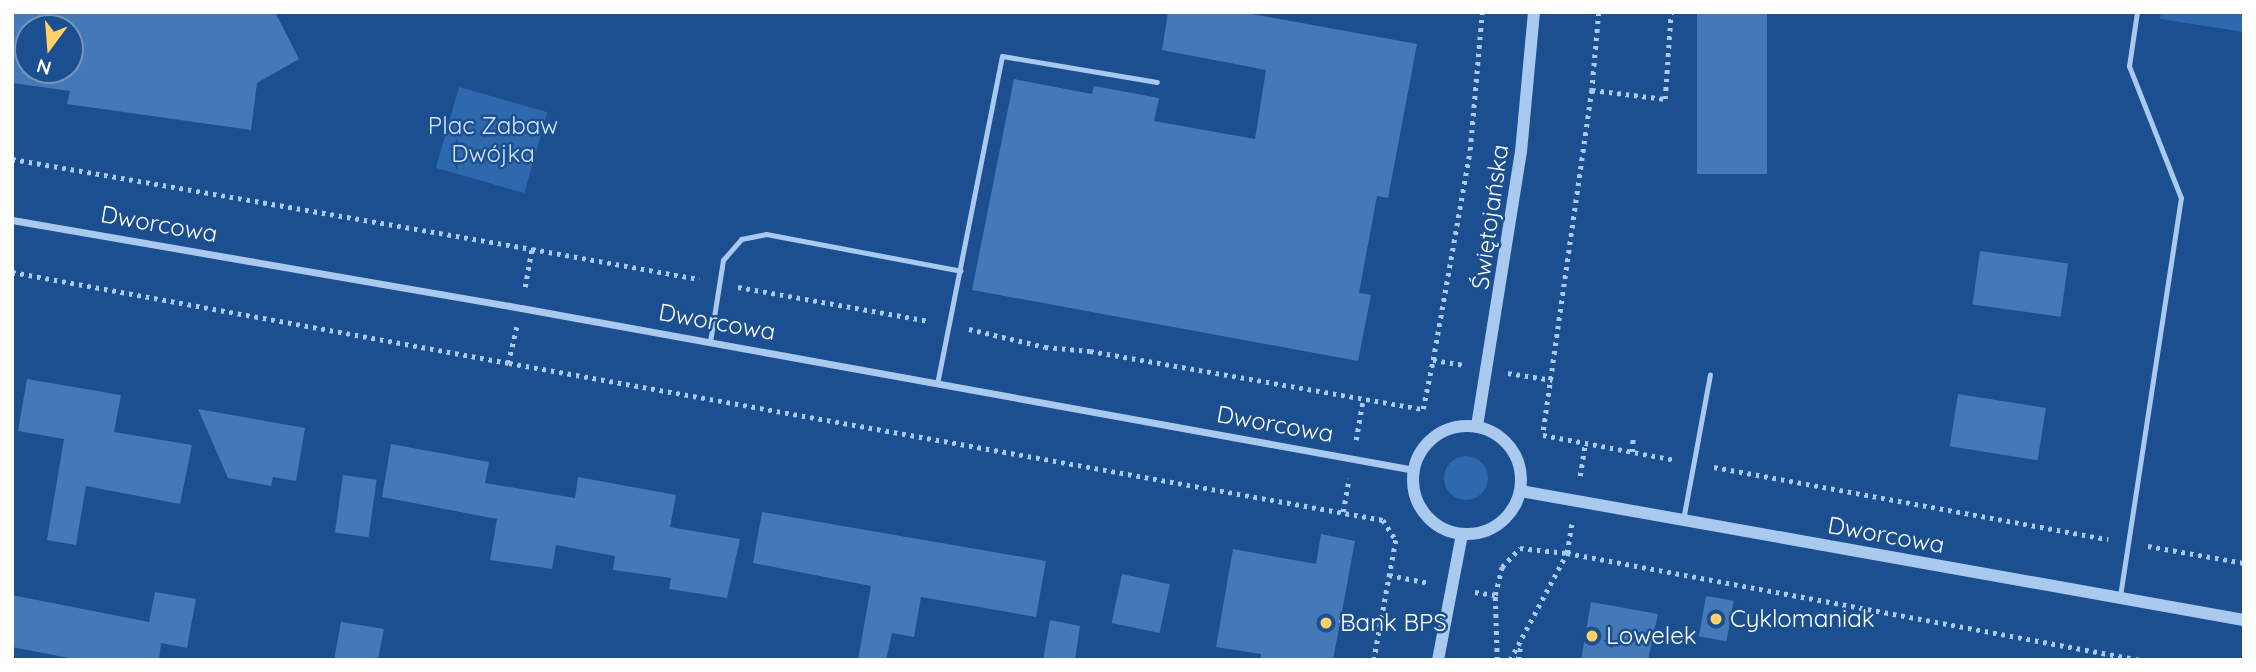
<!DOCTYPE html>
<html>
<head>
<meta charset="utf-8">
<style>
	body { margin:0 }
	#map { position:relative; width:2256px; height:672px; overflow:hidden; background:#1b4f8f; font-family:Quicksand,sans-serif }
	div>[style] { position:absolute }
	.green>* { inset:0; background:#2e69ad; transform-origin:0 0 }
	.round { border-radius:50% }
	.building>* { inset:0; background:#4478b7; transform-origin:0 0 }
	.path>* { height:4.5px; margin-top:-2.25px; transform-origin:0; background:repeating-linear-gradient(90deg,#a9c9ee 0 3.5px,transparent 0 8.5px) }
	.service>* { height:5px; margin:-2.5px; padding:0 2.5px; transform-origin:2.5px; border-radius:2.5px; background:#a9c9ee }
	.minor>* { height:7px; margin:-3.5px; padding:0 3.5px; transform-origin:3.5px; border-radius:3.5px; background:#a9c9ee }
	.tertiary>* { height:12px; margin:-6px; padding:0 6px; transform-origin:6px; border-radius:6px; background:#a9c9ee }
	.tertiary>.ring { margin:-6px; padding:0; box-sizing:content-box; background:none; border:12px solid #a9c9ee; border-radius:50% }
	.dots>* { width:19px; height:19px; translate:-50% -50%; box-sizing:border-box; border:4px solid #1b4f8f; border-radius:50% }
	span { translate:-50% -50%; white-space:nowrap; text-align:center; line-height:1.15; -webkit-text-stroke:5px #1b4f8f; paint-order:stroke }
	.park-label { font-size:24px; color:#cfe3fa }
	.street-label { font-size:24px; color:#fff }
	.poi-label { font-size:24px; color:#fff }
	.left { translate:0 -50%; text-align:left }
	.frame { position:absolute; inset:0; border:14px solid #fff; pointer-events:none }
	.north { position:absolute; left:14px; top:14px; width:70px; height:70px; box-sizing:border-box; background:#1b4f8f; border:2px solid #7695bc; border-radius:50%; rotate:196deg; font-size:19px; font-weight:700; line-height:28px; text-align:center; color:#fff }
	.north::after { content:''; display:block; margin:auto; width:24px; height:32px; background:#ffd166; clip-path:polygon(50% 0,100% 100%,50% 72%,0 100%) }
</style>
</head>
<body>
<div id="map">
	<div class="green">
		<div style="clip-path:polygon(2161px 12px,2244px 12px,2244px 32px,2160px 19px)"></div>
		<div style="left:459px;top:87px;width:92px;height:84px;rotate:16deg"></div>
		<div class="round" style="left:1444px;top:456px;width:44px;height:44px"></div>
	</div>
	<div class="building">
		<div style="clip-path:polygon(evenodd,12px 12px,275px 12px,299px 59px,257px 83px,251px 130px,67px 104px,70px 91px,12px 83px,12px 12px,28px 28px,70px 28px,70px 70px,28px 70px,28px 28px)"></div>
		<div style="clip-path:polygon(1168px 12px,1241px 12px,1417px 44px,1388px 198px,1377px 196px,1359px 293px,1371px 295px,1358px 361px,972px 290px,1014px 79px,1092px 94px,1094px 86px,1159px 98px,1154px 121px,1255px 139px,1266px 70px,1162px 50px)"></div>
		<div style="left:1697px;top:12px;width:70px;height:162px"></div>
		<div style="left:1980px;top:251px;width:89px;height:54px;rotate:8deg"></div>
		<div style="clip-path:polygon(27px 379px,121px 395px,114px 432px,192px 445px,180px 504px,86px 486px,76px 545px,47px 540px,64px 439px,18px 431px)"></div>
		<div style="left:1958px;top:394px;width:89px;height:53px;rotate:9deg"></div>
		<div style="clip-path:polygon(198px 409px,305px 428px,296px 481px,273px 477px,271px 486px,228px 478px)"></div>
		<div style="clip-path:polygon(391px 444px,489px 462px,485px 483px,575px 498px,578px 477px,676px 495px,670px 527px,740px 539px,727px 598px,669px 589px,671px 578px,613px 570px,615px 556px,556px 545px,552px 569px,490px 560px,497px 519px,382px 497px)"></div>
		<div style="left:343px;top:475px;width:34px;height:58px;rotate:8deg"></div>
		<div style="clip-path:polygon(762px 512px,1046px 561px,1036px 617px,921px 597px,914px 637px,892px 633px,886px 660px,858px 660px,871px 586px,753px 563px)"></div>
		<div style="clip-path:polygon(1321px 534px,1355px 541px,1333px 660px,1260px 660px,1261px 654px,1216px 647px,1233px 549px,1316px 564px)"></div>
		<div style="left:1122px;top:574px;width:49px;height:50px;rotate:12deg"></div>
		<div style="clip-path:polygon(155px 592px,196px 599px,187px 648px,161px 643px,159px 660px,79px 660px,12px 647px,12px 595px,149px 622px)"></div>
		<div style="left:1706px;top:596px;width:28px;height:41px;rotate:10deg"></div>
		<div style="clip-path:polygon(1591px 602px,1658px 614px,1648px 660px,1581px 660px)"></div>
		<div style="clip-path:polygon(1050px 620px,1080px 626px,1075px 660px,1043px 660px)"></div>
		<div style="clip-path:polygon(341px 622px,384px 629px,378px 660px,334px 660px)"></div>
	</div>
	<div class="path">
		<div style="left:1599px;top:12px;width:78px;rotate:95.1deg"></div>
		<div style="left:1592px;top:90px;width:348px;rotate:98.1deg"></div>
		<div style="left:1543px;top:435px;width:134px;rotate:10.7deg"></div>
		<div style="left:1592px;top:90px;width:74px;rotate:7deg"></div>
		<div style="left:1665px;top:99px;width:87px;rotate:-86.1deg"></div>
		<div style="left:12px;top:159px;width:528px;rotate:9.82deg"></div>
		<div style="left:12px;top:272px;width:505px;rotate:10.38deg"></div>
		<div style="left:525px;top:287px;width:39px;rotate:-80deg"></div>
		<div style="left:532px;top:249px;width:170px;rotate:10.2deg"></div>
		<div style="left:738px;top:287px;width:194px;rotate:10.1deg"></div>
		<div style="left:517px;top:327px;width:37px;rotate:103deg"></div>
		<div style="left:509px;top:363px;width:888px;rotate:10.18deg"></div>
		<div style="left:1383px;top:520px;width:24px;rotate:57deg"></div>
		<div style="left:1396px;top:540px;width:122px;rotate:100.4deg"></div>
		<div style="left:969px;top:329px;width:78px;rotate:13.3deg"></div>
		<div style="left:1045px;top:347px;width:45px;rotate:5.1deg"></div>
		<div style="left:1090px;top:351px;width:338px;rotate:9.9deg"></div>
		<div style="left:1423px;top:409px;width:50px;rotate:-78.5deg"></div>
		<div style="left:1433px;top:360px;width:32px;rotate:9deg"></div>
		<div style="left:1433px;top:360px;width:213px;rotate:-80deg"></div>
		<div style="left:1470px;top:150px;width:139px;rotate:-85deg"></div>
		<div style="left:1508px;top:373px;width:45px;rotate:9deg"></div>
		<div style="left:1356px;top:440px;width:42px;rotate:-80.3deg"></div>
		<div style="left:1632px;top:452px;width:14px;rotate:-86deg"></div>
		<div style="left:1714px;top:467px;width:401px;rotate:10.4deg"></div>
		<div style="left:1580px;top:476px;width:33px;rotate:-81deg"></div>
		<div style="left:1343px;top:512px;width:34px;rotate:-80deg"></div>
		<div style="left:2148px;top:546px;width:97px;rotate:10deg"></div>
		<div style="left:1389px;top:575px;width:41px;rotate:11.3deg"></div>
		<div style="left:1475px;top:592px;width:20px;rotate:9deg"></div>
		<div style="left:1339px;top:622px;width:42px;rotate:9.7deg"></div>
		<div style="left:1497px;top:660px;width:65px;rotate:-91.8deg"></div>
		<div style="left:1495px;top:595px;width:29px;rotate:-76deg"></div>
		<div style="left:1502px;top:567px;width:26px;rotate:-47deg"></div>
		<div style="left:1520px;top:548px;width:47px;rotate:6.1deg"></div>
		<div style="left:1567px;top:553px;width:583px;rotate:10.58deg"></div>
		<div style="left:1510px;top:660px;width:121px;rotate:-62deg"></div>
		<div style="left:1567px;top:553px;width:30px;rotate:-81deg"></div>
		<div style="left:1518px;top:660px;width:17px;rotate:-80deg"></div>
	</div>
	<div class="service">
		<div style="left:710px;top:342px;width:83px;rotate:-81deg"></div>
		<div style="left:723px;top:260px;width:28px;rotate:-49deg"></div>
		<div style="left:741px;top:239px;width:25px;rotate:-11deg"></div>
		<div style="left:766px;top:234px;width:198px;rotate:10.7deg"></div>
		<div style="left:937px;top:384px;width:334px;rotate:-78.8deg"></div>
		<div style="left:1002px;top:56px;width:157px;rotate:9.5deg"></div>
		<div style="left:1683px;top:520px;width:148px;rotate:-79.5deg"></div>
		<div style="left:2120px;top:596px;width:403px;rotate:-81.3deg"></div>
		<div style="left:2181px;top:198px;width:142px;rotate:-111.5deg"></div>
		<div style="left:2129px;top:66px;width:55px;rotate:-81.6deg"></div>
	</div>
	<div class="minor">
		<div style="left:12px;top:220px;width:517px;rotate:9.81deg"></div>
		<div style="left:521px;top:308px;width:908px;rotate:10.28deg"></div>
	</div>
	<div class="tertiary">
		<div style="left:1477px;top:426px;width:278px;rotate:-80.9deg"></div>
		<div style="left:1521px;top:152px;width:141px;rotate:-84.7deg"></div>
		<div class="ring" style="left:1413px;top:426px;width:96px;height:96px"></div>
		<div style="left:1521px;top:491px;width:734px;rotate:10.12deg"></div>
		<div style="left:1438px;top:660px;width:128px;rotate:-79.2deg"></div>
	</div>
	<div class="dots">
		<div style="left:1716px;top:619px;background:#ffd166"></div>
		<div style="left:1326px;top:623px;background:#ffd166"></div>
		<div style="left:1592px;top:636px;background:#ffd166"></div>
	</div>
	<div class="park-label">
		<span style="left:493px;top:140px">Plac Zabaw<br>Dwójka</span>
	</div>
	<div class="street-label">
		<span style="left:1490px;top:217px;rotate:-82deg">Świętojańska</span>
		<span style="left:159px;top:224px;rotate:10deg">Dworcowa</span>
		<span style="left:717px;top:322px;rotate:10deg">Dworcowa</span>
		<span style="left:1275px;top:424px;rotate:10deg">Dworcowa</span>
		<span style="left:1886px;top:535px;rotate:10deg">Dworcowa</span>
	</div>
	<div class="poi-label">
		<span class="left" style="left:1730px;top:619px">Cyklomaniak</span>
		<span class="left" style="left:1340px;top:623px">Bank BPS</span>
		<span class="left" style="left:1606px;top:636px">Lowelek</span>
	</div>
	<div class="frame"></div>
	<div class="north">N</div>
</div>
</body>
</html>
